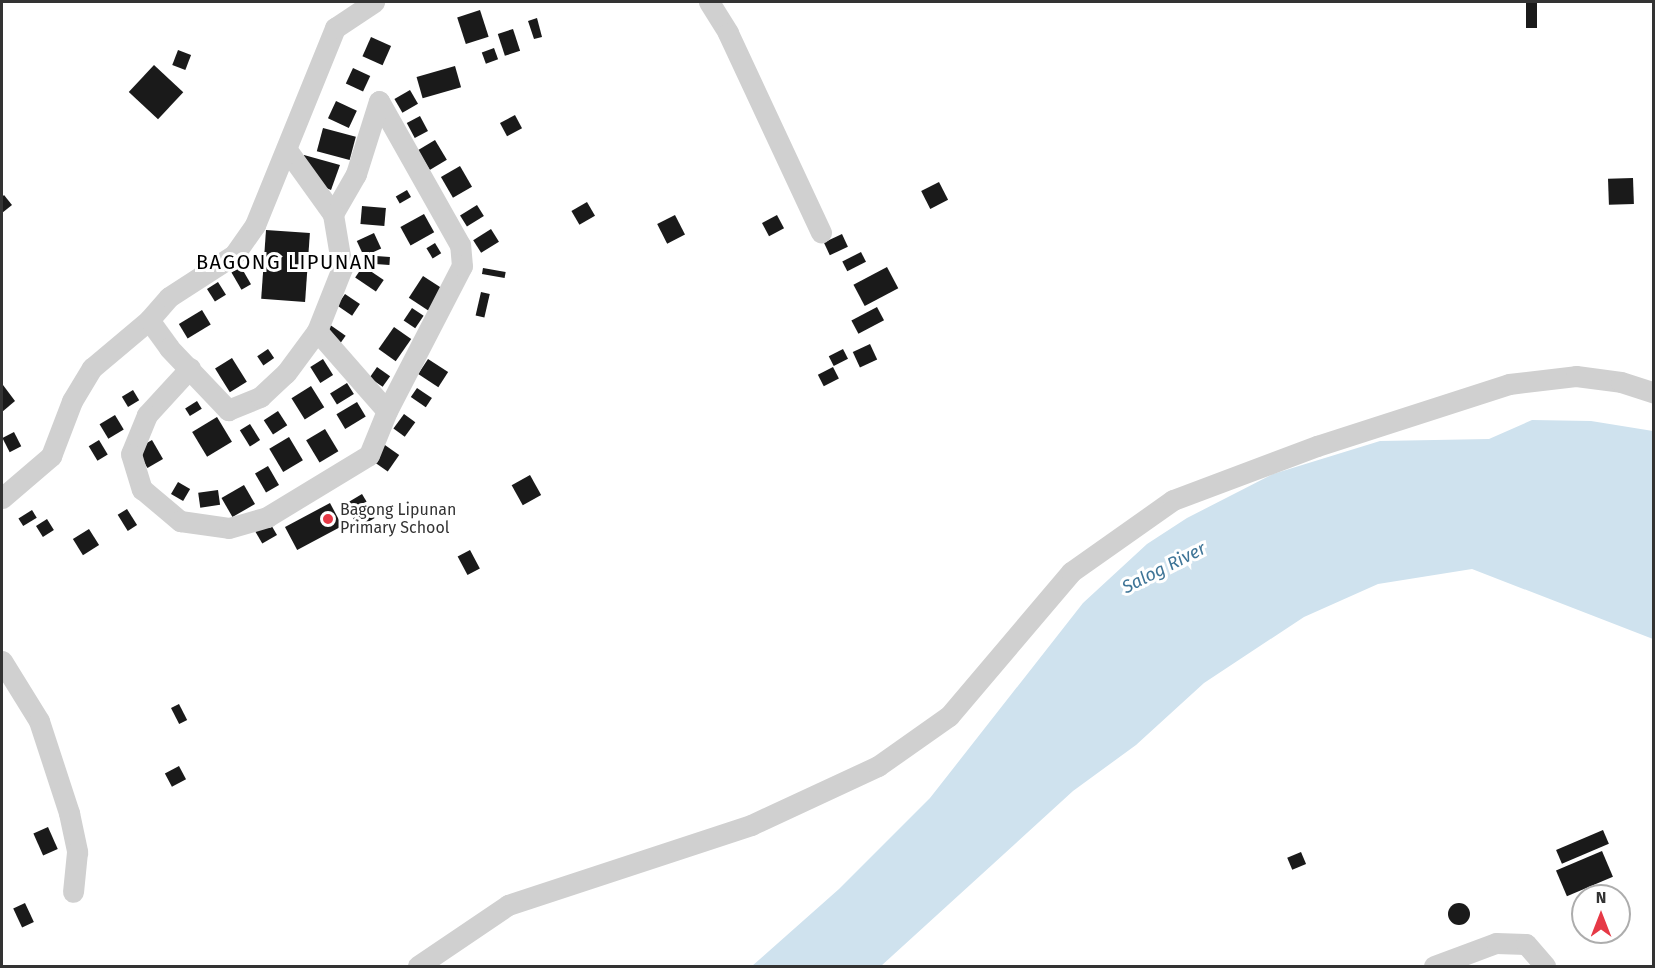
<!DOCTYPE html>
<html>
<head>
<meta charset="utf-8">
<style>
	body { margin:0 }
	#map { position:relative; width:1655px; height:968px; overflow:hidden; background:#fff; font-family:"Fira Sans",sans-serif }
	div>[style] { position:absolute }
	.water>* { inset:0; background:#cfe2ee }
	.building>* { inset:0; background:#1a1a1a; transform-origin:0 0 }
	.round { border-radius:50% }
	.minor>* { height:21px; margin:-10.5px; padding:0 10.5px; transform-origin:10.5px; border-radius:10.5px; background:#d0d0d0 }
	.dots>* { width:16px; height:16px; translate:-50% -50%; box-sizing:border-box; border:3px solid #fff; border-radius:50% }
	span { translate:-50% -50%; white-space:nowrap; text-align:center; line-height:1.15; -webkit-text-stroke:6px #fff; paint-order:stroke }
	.poi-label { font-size:16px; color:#333 }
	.left { translate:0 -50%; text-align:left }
	.water-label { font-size:18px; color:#3f7597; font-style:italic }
	.quarter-label { font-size:20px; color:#000; letter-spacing:1.5px }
	.frame { position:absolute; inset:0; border:3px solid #333; pointer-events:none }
	.north { position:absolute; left:1571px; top:884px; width:60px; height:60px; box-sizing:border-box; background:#fff; border:2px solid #adadad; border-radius:50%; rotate:0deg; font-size:16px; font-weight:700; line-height:24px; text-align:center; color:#333 }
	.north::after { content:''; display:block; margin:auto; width:21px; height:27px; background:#e63946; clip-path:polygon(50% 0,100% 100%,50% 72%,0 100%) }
</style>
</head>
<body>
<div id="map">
	<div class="water">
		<div style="clip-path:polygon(1532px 420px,1591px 421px,1653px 431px,1653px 639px,1472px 569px,1378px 584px,1304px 617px,1204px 683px,1136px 745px,1073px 791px,881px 966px,752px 966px,839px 889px,930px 798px,1083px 603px,1147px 544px,1187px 518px,1273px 474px,1380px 441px,1489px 439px)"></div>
	</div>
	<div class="building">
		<div style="left:1526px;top:2px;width:11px;height:26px"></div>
		<div style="left:480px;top:10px;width:28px;height:24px;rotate:72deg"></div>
		<div style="clip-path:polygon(537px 18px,542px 37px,534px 39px,528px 21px)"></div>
		<div style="left:513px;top:29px;width:23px;height:16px;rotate:72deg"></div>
		<div style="left:371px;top:37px;width:22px;height:21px;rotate:24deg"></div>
		<div style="left:494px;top:48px;width:12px;height:13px;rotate:70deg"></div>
		<div style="left:178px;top:50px;width:14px;height:16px;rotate:21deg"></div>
		<div style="left:154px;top:65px;width:40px;height:37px;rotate:43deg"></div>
		<div style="left:455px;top:66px;width:22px;height:40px;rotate:74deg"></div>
		<div style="left:353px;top:68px;width:19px;height:17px;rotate:25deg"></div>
		<div style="left:410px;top:90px;width:16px;height:18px;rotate:60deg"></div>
		<div style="left:336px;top:101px;width:23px;height:19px;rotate:25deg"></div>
		<div style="left:515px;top:115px;width:15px;height:17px;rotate:62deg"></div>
		<div style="left:420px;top:116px;width:17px;height:15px;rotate:62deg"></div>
		<div style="left:323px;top:128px;width:34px;height:24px;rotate:15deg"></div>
		<div style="left:435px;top:140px;width:23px;height:20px;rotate:59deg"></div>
		<div style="clip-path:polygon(304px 155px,340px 165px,331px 190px,317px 184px,302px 163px)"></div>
		<div style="left:460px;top:166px;width:24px;height:22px;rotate:60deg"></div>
		<div style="left:1633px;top:178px;width:26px;height:25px;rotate:88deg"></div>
		<div style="left:939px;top:182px;width:20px;height:20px;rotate:63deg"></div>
		<div style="left:407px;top:190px;width:8px;height:13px;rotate:60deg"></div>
		<div style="clip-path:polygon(4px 195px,12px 205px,2px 213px,2px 197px)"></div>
		<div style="left:587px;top:202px;width:16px;height:18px;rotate:60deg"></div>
		<div style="left:477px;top:205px;width:13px;height:20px;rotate:58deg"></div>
		<div style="left:362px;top:206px;width:24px;height:18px;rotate:5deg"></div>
		<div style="left:424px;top:214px;width:21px;height:27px;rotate:61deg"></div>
		<div style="left:675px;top:215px;width:22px;height:20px;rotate:63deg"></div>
		<div style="left:777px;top:215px;width:15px;height:17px;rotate:62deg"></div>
		<div style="left:491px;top:229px;width:15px;height:21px;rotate:58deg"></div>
		<div style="left:266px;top:230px;width:44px;height:69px;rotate:4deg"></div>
		<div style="left:374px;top:233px;width:17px;height:19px;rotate:65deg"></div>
		<div style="left:842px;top:234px;width:14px;height:20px;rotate:65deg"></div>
		<div style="left:435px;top:243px;width:12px;height:10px;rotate:59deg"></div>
		<div style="left:861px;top:252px;width:11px;height:21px;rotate:63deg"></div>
		<div style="left:376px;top:256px;width:14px;height:8px;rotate:4deg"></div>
		<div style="left:363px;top:266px;width:25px;height:14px;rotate:34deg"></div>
		<div style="left:241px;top:267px;width:20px;height:11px;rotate:60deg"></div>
		<div style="left:887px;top:267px;width:24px;height:38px;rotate:62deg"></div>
		<div style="left:483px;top:268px;width:23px;height:6px;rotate:10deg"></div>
		<div style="left:423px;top:276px;width:24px;height:26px;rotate:33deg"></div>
		<div style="left:218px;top:282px;width:15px;height:13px;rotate:58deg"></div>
		<div style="left:481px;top:292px;width:9px;height:24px;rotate:13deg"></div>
		<div style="left:345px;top:294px;width:18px;height:14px;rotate:34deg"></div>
		<div style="left:877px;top:307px;width:15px;height:29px;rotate:62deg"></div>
		<div style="left:412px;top:308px;width:14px;height:15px;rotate:34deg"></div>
		<div style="left:202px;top:310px;width:17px;height:27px;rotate:59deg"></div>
		<div style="left:326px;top:322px;width:24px;height:12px;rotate:35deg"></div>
		<div style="left:394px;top:327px;width:21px;height:27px;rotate:35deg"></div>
		<div style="left:870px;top:344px;width:17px;height:19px;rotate:65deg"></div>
		<div style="left:268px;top:349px;width:11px;height:13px;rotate:56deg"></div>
		<div style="left:843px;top:349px;width:11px;height:16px;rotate:63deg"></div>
		<div style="left:232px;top:358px;width:28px;height:20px;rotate:58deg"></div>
		<div style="left:323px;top:359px;width:19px;height:15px;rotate:58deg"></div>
		<div style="left:428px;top:359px;width:24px;height:18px;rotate:33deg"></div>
		<div style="left:377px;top:367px;width:16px;height:13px;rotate:35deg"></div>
		<div style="left:833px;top:367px;width:13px;height:17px;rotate:63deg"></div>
		<div style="left:347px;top:383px;width:13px;height:20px;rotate:58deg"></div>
		<div style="clip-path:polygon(3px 385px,15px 401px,2px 412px,2px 387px)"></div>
		<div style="left:311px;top:386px;width:25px;height:23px;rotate:58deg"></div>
		<div style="left:417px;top:388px;width:18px;height:11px;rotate:34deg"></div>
		<div style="left:133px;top:390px;width:12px;height:13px;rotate:59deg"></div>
		<div style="left:197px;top:401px;width:9px;height:14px;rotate:58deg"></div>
		<div style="left:357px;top:402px;width:17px;height:24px;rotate:59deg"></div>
		<div style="left:278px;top:411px;width:17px;height:17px;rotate:57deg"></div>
		<div style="left:404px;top:414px;width:14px;height:18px;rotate:36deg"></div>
		<div style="left:115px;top:415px;width:17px;height:18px;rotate:59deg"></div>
		<div style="left:217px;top:417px;width:29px;height:29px;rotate:59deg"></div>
		<div style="left:250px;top:424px;width:19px;height:12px;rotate:58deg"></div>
		<div style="left:325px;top:429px;width:26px;height:22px;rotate:59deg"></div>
		<div style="left:14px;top:432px;width:16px;height:13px;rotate:63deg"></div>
		<div style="left:289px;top:437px;width:27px;height:23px;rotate:59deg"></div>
		<div style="left:99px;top:440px;width:17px;height:12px;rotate:59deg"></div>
		<div style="left:152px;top:440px;width:22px;height:18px;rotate:60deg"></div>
		<div style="left:382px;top:443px;width:21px;height:20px;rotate:35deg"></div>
		<div style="left:268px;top:466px;width:22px;height:15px;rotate:60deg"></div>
		<div style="left:530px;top:475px;width:23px;height:21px;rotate:61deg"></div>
		<div style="left:178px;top:482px;width:14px;height:14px;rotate:30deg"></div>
		<div style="left:244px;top:485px;width:22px;height:26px;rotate:60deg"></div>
		<div style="left:218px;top:490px;width:15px;height:20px;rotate:82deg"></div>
		<div style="left:362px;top:494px;width:27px;height:20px;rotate:59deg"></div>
		<div style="left:330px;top:503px;width:26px;height:51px;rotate:62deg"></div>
		<div style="left:127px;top:509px;width:19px;height:11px;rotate:58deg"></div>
		<div style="left:32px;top:510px;width:9px;height:16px;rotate:58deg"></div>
		<div style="left:47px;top:519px;width:13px;height:13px;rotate:58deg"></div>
		<div style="left:270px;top:523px;width:14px;height:17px;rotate:60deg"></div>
		<div style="left:89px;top:529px;width:19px;height:19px;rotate:58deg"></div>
		<div style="left:470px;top:550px;width:21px;height:14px;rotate:62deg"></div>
		<div style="left:179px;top:704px;width:18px;height:9px;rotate:63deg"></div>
		<div style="left:179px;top:766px;width:15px;height:16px;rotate:62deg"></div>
		<div style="left:48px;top:827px;width:24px;height:16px;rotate:66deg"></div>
		<div style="left:1603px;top:830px;width:15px;height:51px;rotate:67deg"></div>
		<div style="left:1602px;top:851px;width:28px;height:50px;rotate:67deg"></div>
		<div style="left:1301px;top:852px;width:13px;height:15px;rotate:67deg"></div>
		<div style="left:25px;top:903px;width:21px;height:13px;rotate:65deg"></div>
		<div class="round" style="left:1448px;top:903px;width:22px;height:22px"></div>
	</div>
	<div class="minor">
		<div style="left:709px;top:2px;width:36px;rotate:58deg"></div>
		<div style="left:728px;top:33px;width:220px;rotate:65deg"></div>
		<div style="left:149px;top:320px;width:34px;rotate:54deg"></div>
		<div style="left:169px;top:348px;width:86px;rotate:46.4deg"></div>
		<div style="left:228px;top:410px;width:35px;rotate:-22deg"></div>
		<div style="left:260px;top:397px;width:35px;rotate:-43deg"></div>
		<div style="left:286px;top:373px;width:52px;rotate:-53.6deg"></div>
		<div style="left:317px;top:331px;width:106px;rotate:48.8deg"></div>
		<div style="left:387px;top:411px;width:163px;rotate:-62.7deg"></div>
		<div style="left:462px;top:266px;width:21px;rotate:-95deg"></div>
		<div style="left:460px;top:245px;width:165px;rotate:-119.4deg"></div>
		<div style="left:379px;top:101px;width:77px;rotate:107.5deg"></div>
		<div style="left:356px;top:174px;width:46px;rotate:119.9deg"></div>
		<div style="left:333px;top:214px;width:79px;rotate:-125.7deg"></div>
		<div style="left:317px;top:331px;width:68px;rotate:-68.4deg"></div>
		<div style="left:342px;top:268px;width:55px;rotate:-99.5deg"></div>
		<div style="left:190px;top:368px;width:64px;rotate:132.5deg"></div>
		<div style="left:147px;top:415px;width:42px;rotate:112.3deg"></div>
		<div style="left:131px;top:454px;width:37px;rotate:73deg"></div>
		<div style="left:142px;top:489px;width:50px;rotate:40.1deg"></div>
		<div style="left:180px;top:521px;width:49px;rotate:8.1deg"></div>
		<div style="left:229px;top:528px;width:40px;rotate:-16deg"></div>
		<div style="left:267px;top:517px;width:119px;rotate:-31.3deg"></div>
		<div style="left:369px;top:455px;width:48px;rotate:-67.8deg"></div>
		<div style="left:2px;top:498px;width:65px;rotate:-40.6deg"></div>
		<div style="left:51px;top:456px;width:59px;rotate:-69.1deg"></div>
		<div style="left:72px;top:401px;width:39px;rotate:-59deg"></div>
		<div style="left:92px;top:368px;width:75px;rotate:-40.1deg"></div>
		<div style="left:149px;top:320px;width:30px;rotate:-49deg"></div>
		<div style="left:169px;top:297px;width:77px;rotate:-32.9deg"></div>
		<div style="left:234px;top:255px;width:37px;rotate:-55deg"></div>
		<div style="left:255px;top:225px;width:213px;rotate:-67.9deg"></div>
		<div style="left:335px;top:28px;width:47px;rotate:-33.7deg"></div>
		<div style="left:2px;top:661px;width:70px;rotate:58.3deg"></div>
		<div style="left:39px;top:721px;width:97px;rotate:71.9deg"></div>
		<div style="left:69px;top:813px;width:40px;rotate:78deg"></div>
		<div style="left:77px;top:852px;width:40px;rotate:95.7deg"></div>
		<div style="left:418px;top:966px;width:109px;rotate:-34.1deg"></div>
		<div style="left:508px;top:905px;width:256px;rotate:-18.2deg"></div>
		<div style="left:751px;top:825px;width:140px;rotate:-24.9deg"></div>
		<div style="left:878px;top:766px;width:87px;rotate:-35.2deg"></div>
		<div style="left:949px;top:716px;width:189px;rotate:-49.7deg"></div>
		<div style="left:1071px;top:572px;width:125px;rotate:-35.2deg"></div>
		<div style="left:1173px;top:500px;width:154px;rotate:-20.6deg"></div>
		<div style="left:1317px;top:446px;width:202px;rotate:-17.9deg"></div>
		<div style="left:1509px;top:384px;width:67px;rotate:-6.8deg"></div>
		<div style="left:1576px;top:376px;width:45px;rotate:7.6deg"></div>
		<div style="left:1621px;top:382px;width:35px;rotate:18deg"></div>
		<div style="left:1434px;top:966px;width:66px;rotate:-20.4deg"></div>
		<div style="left:1496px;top:943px;width:30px;rotate:2deg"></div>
		<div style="left:1526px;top:944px;width:29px;rotate:49deg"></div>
	</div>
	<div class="dots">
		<div style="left:328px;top:519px;background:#e63946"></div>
	</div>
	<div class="poi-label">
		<span class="left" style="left:340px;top:519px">Bagong Lipunan<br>Primary School</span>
	</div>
	<div class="water-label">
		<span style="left:1164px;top:568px;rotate:-27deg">Salog River</span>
	</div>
	<div class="quarter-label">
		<span style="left:287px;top:262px">BAGONG LIPUNAN</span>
	</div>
	<div class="frame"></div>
	<div class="north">N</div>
</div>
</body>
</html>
